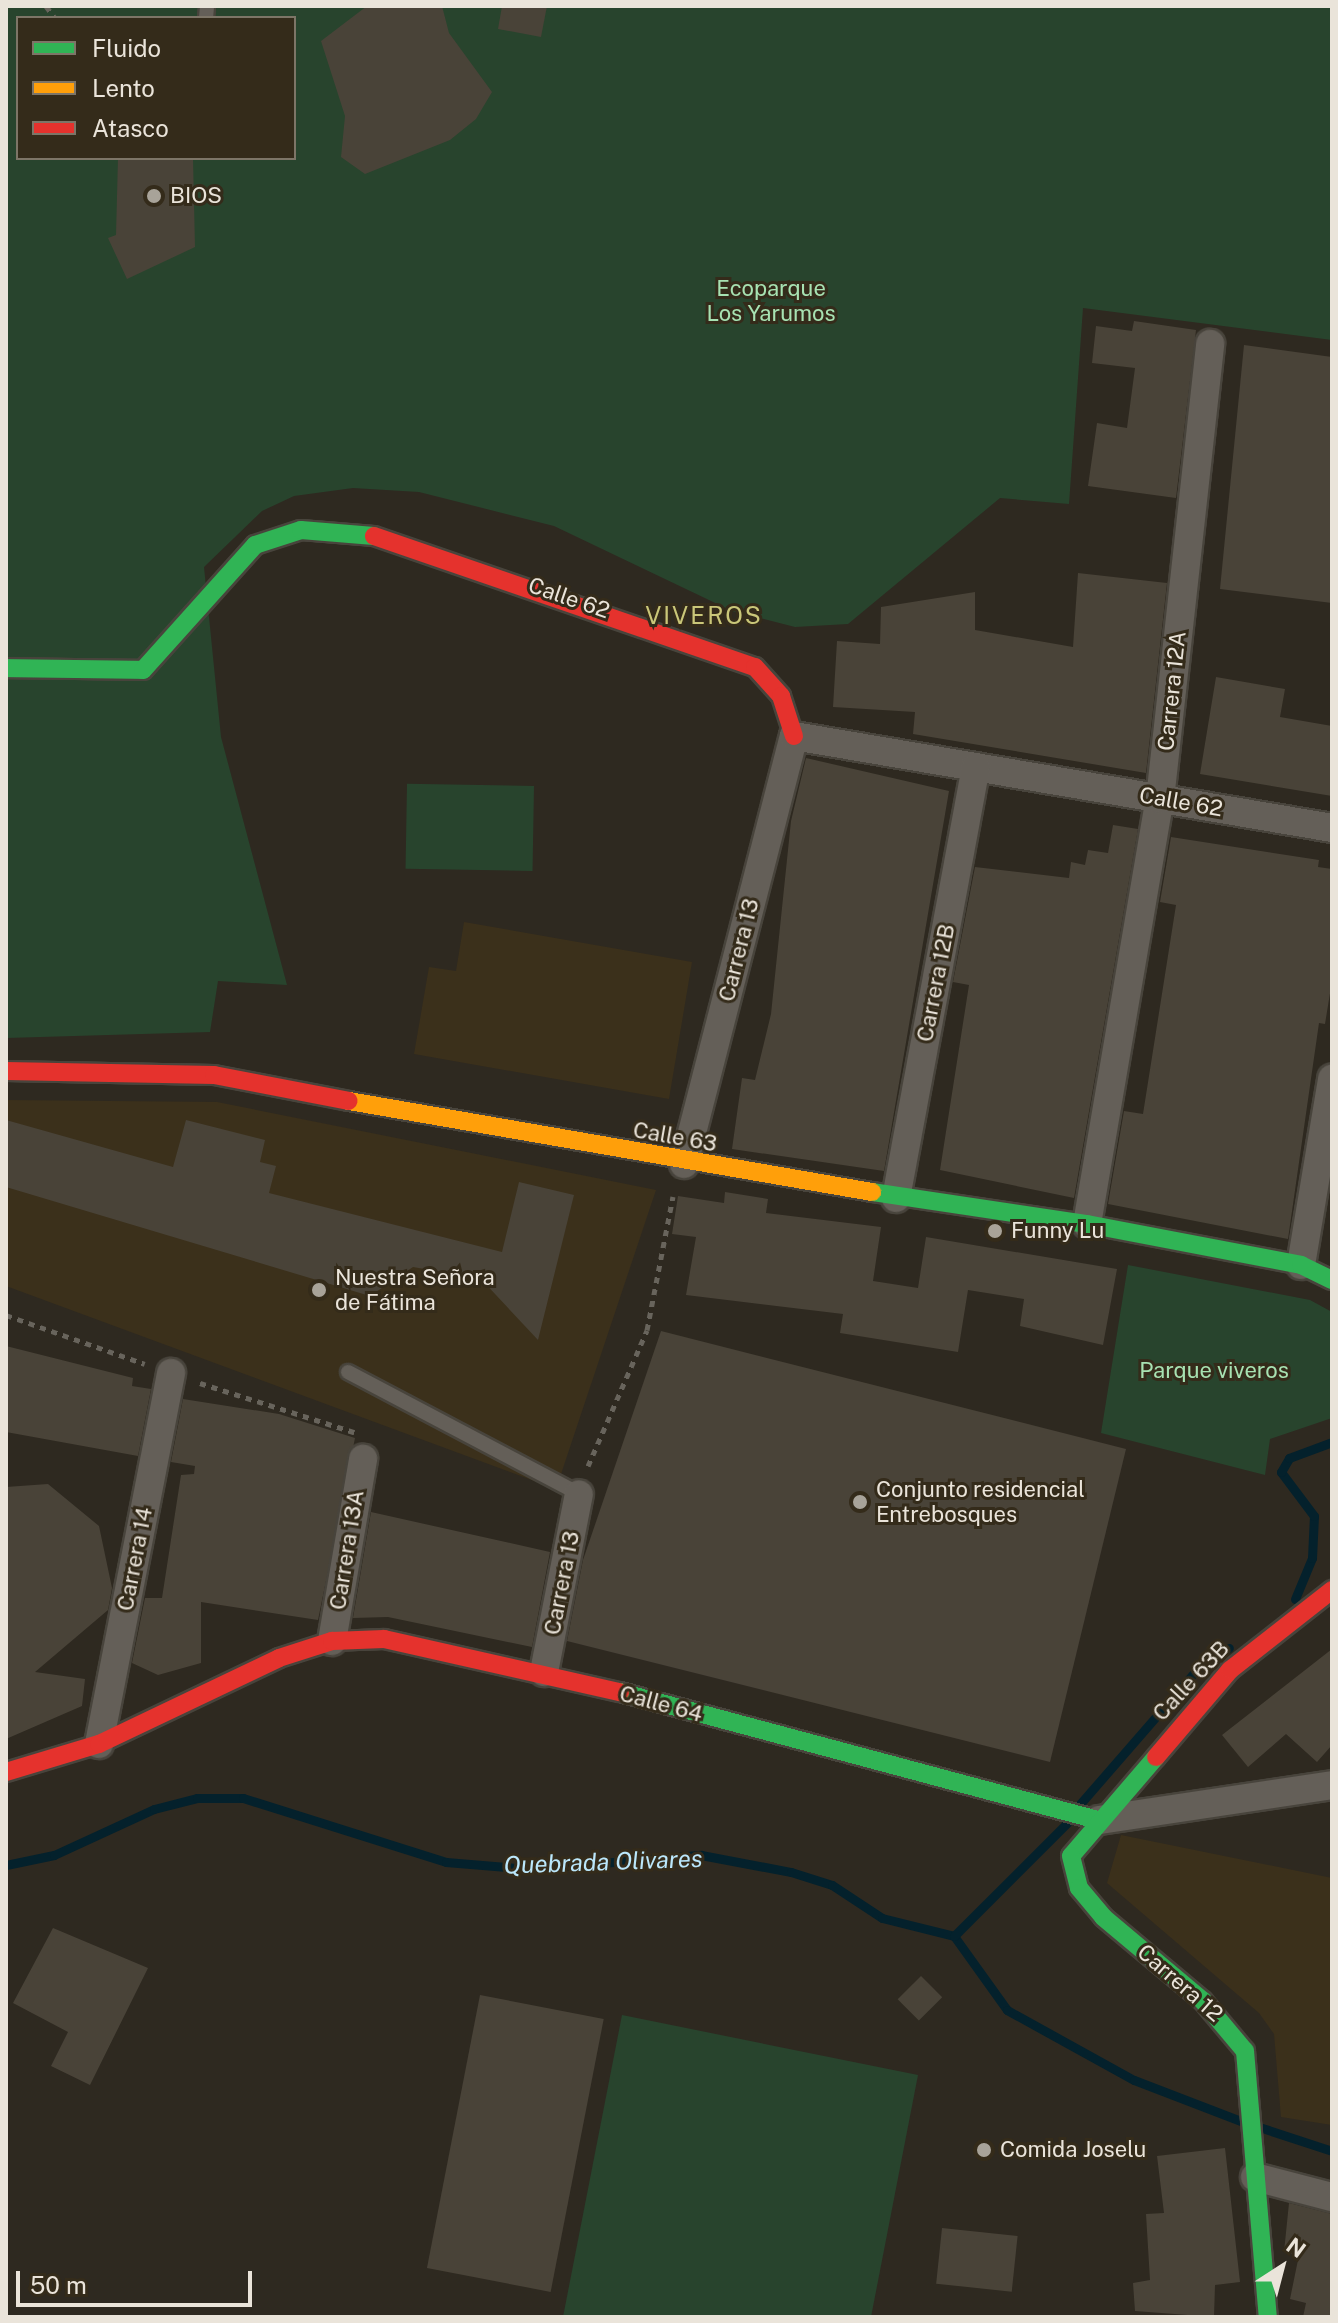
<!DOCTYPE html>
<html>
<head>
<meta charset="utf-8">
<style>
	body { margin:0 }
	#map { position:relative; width:1338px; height:2323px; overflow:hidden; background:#2e2920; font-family:"Public Sans",sans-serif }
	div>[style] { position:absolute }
	.built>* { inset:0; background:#3b301b }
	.green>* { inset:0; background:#28442d; transform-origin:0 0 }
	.stream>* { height:9px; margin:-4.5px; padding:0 4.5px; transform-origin:4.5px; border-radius:4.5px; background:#04212c }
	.building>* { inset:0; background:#494338; transform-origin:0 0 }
	.path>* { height:5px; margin-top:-2.5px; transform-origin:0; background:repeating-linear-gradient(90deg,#68645c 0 6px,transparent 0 12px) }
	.roads { filter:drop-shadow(2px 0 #48443c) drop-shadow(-2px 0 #48443c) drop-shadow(0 2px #48443c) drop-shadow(0 -2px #48443c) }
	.lane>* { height:14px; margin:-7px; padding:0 7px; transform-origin:7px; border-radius:7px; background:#645f58 }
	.street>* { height:28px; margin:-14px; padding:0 14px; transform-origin:14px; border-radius:14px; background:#645f58 }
	.fast>* { height:18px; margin:-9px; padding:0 9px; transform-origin:9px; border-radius:9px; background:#30b455 }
	.slow>* { height:18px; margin:-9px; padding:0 9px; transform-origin:9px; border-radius:9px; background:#ff9f0a }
	.jam>* { height:18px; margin:-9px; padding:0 9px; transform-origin:9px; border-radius:9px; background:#e5322d }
	.dots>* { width:22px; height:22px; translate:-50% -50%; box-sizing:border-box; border:4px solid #342b1a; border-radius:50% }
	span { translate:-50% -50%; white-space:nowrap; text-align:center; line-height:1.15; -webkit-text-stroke:6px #342b1a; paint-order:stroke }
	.poi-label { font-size:22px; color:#eae4da }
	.left { translate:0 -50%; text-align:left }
	.park-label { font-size:22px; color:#a7e2b2 }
	.street-label { font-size:22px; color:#eae4da }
	.neighbourhood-label { font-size:24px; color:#cac779; letter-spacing:2px }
	.water-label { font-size:24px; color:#bbe7fb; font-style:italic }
	.frame { position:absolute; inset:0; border:8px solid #eae4da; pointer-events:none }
	.legend { position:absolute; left:16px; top:16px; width:280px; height:144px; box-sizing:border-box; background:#342b1a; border:2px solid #7d7567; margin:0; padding:10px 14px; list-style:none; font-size:24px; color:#eae4da }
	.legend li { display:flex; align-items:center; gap:16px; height:40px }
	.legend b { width:40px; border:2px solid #7d7567 }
	.north { position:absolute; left:1242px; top:2227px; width:80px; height:80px; -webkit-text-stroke:6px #342b1a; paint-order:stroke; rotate:36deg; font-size:22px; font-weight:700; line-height:32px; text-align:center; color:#eae4da }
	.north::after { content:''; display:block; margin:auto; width:28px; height:36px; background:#eae4da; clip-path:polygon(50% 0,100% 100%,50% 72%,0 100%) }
	.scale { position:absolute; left:16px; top:2271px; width:236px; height:36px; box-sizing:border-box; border:4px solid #eae4da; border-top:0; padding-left:10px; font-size:24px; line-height:28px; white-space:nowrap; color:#eae4da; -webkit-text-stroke:6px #342b1a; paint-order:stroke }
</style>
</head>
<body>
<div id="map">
	<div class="built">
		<div style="clip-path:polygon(464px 922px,692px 962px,669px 1099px,414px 1054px,429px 967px,456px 971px)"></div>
		<div style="clip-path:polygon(6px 1100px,217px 1102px,656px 1190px,556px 1489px,6px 1286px)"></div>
		<div style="clip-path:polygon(1121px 1835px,1332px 1878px,1332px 2125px,1281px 2117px,1274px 2034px,1259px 2013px,1107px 1883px)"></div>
	</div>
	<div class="green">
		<div style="clip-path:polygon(evenodd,6px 6px,1332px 6px,1332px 340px,1083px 308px,1069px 504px,1000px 498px,848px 624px,795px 627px,732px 611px,554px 526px,419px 492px,353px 488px,294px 496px,262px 511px,204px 567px,221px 737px,287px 985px,218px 981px,210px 1032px,6px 1038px,6px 6px,18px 18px,294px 18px,294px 158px,18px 158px,18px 18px)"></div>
		<div style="left:534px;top:786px;width:85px;height:127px;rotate:91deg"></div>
		<div style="clip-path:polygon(1128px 1265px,1310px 1300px,1332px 1312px,1332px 1418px,1270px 1439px,1265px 1475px,1101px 1433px)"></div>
		<div style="clip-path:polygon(622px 2015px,918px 2075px,871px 2317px,563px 2317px)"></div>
	</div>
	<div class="stream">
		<div style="left:1295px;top:1599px;width:44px;rotate:-67.5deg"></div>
		<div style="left:1312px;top:1558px;width:42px;rotate:-87.3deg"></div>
		<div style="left:1314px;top:1516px;width:55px;rotate:-126.9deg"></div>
		<div style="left:1281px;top:1472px;width:16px;rotate:-60deg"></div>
		<div style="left:1289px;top:1458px;width:46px;rotate:-20.4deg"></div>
		<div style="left:1080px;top:1804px;width:183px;rotate:-49deg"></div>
		<div style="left:1200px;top:1666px;width:34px;rotate:-32deg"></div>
		<div style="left:6px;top:1865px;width:49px;rotate:-11.8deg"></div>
		<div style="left:54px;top:1855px;width:110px;rotate:-24.7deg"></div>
		<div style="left:154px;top:1809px;width:44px;rotate:-14.3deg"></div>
		<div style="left:197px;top:1798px;width:46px"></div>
		<div style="left:243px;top:1798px;width:213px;rotate:17.5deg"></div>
		<div style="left:446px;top:1862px;width:83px;rotate:4.8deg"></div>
		<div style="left:529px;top:1869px;width:173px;rotate:-4.7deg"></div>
		<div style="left:701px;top:1855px;width:92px;rotate:10.7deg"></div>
		<div style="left:791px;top:1872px;width:43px;rotate:17.6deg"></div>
		<div style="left:832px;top:1885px;width:60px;rotate:33.4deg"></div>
		<div style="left:882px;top:1918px;width:74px;rotate:14deg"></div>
		<div style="left:954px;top:1936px;width:91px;rotate:54.4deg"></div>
		<div style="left:1007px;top:2010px;width:145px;rotate:28.9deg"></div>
		<div style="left:1134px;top:2080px;width:115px;rotate:21deg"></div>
		<div style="left:954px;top:1936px;width:160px;rotate:-45deg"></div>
		<div style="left:1259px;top:2127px;width:77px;rotate:18.2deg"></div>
	</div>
	<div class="building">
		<div style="clip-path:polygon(367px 6px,442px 6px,449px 33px,492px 92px,476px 119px,450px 140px,365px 174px,341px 157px,345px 116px,321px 41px)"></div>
		<div style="clip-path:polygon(502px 6px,547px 6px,541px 37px,498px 29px)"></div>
		<div style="clip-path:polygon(118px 158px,193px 158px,195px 247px,127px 279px,108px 238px,116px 235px)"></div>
		<div style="clip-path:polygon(1134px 321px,1196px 330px,1176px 498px,1088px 486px,1097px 423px,1127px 428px,1135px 368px,1092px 363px,1096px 326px,1132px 331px)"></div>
		<div style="clip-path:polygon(1244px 345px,1332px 357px,1332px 603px,1220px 589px)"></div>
		<div style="clip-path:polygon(1078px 573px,1167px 583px,1146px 773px,913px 734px,915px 712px,833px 707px,837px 641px,880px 644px,881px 607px,975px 592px,975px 630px,1073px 647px)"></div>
		<div style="clip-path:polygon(1216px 677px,1285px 689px,1280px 717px,1332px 726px,1332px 796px,1200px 774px)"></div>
		<div style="clip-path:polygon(806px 758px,949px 791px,884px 1171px,732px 1149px,742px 1078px,755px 1080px,771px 1014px,791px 821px)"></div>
		<div style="clip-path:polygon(1113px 825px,1138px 829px,1074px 1198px,940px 1170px,969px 985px,953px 982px,975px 867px,1069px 878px,1071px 862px,1085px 865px,1088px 850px,1108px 853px)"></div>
		<div style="clip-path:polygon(1171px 837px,1319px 860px,1318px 867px,1332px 869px,1332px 981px,1325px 1024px,1319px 1023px,1288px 1239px,1108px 1204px,1124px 1111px,1143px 1114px,1176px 905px,1160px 902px)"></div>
		<div style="clip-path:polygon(6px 1120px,173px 1167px,186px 1120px,265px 1140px,260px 1162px,276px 1166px,269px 1193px,502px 1252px,519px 1182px,574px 1195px,538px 1340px,481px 1279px,413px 1267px,370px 1296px,6px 1187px)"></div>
		<div style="clip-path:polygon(725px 1192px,768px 1199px,766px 1213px,881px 1227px,873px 1281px,918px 1288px,926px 1237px,1117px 1269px,1103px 1345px,1020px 1326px,1024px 1299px,968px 1290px,958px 1352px,840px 1333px,843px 1314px,686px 1295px,696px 1237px,672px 1234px,678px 1196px,724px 1203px)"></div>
		<div style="clip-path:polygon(661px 1331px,1126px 1449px,1050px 1762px,567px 1641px,583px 1560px)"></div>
		<div style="clip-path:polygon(6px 1346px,133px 1378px,132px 1386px,151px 1389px,138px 1456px,6px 1432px)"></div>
		<div style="clip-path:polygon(183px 1399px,279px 1414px,355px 1438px,318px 1620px,201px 1602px,201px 1663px,158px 1675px,132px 1663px,145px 1598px,162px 1598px,181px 1475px,194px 1474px,195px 1466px,171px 1462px)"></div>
		<div style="clip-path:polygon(48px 1484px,99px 1526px,112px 1588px,108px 1610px,35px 1672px,85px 1679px,82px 1706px,6px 1739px,6px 1487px)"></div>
		<div style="clip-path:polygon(371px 1512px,550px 1552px,532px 1647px,388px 1617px,353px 1618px)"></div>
		<div style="clip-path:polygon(1332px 1649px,1332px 1745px,1317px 1762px,1286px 1734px,1248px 1767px,1222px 1735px)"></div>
		<div style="clip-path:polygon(53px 1928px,148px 1968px,90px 2085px,51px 2066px,68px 2032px,13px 2003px)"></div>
		<div style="left:921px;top:1976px;width:30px;height:33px;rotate:45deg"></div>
		<div style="left:480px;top:1995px;width:126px;height:278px;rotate:11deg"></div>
		<div style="clip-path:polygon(1225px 2148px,1240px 2282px,1215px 2285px,1214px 2317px,1135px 2311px,1133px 2283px,1150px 2280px,1146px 2214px,1164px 2213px,1157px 2156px)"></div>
		<div style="clip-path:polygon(1289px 2203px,1332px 2214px,1332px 2317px,1303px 2317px,1306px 2303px,1290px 2299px,1299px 2255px,1284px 2252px)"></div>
		<div style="left:942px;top:2228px;width:76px;height:56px;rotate:6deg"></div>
	</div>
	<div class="path">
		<div style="left:46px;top:6px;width:15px;rotate:53deg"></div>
		<div style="left:6px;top:1315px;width:147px;rotate:19.4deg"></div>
		<div style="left:200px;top:1383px;width:162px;rotate:17.7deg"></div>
		<div style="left:588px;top:1466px;width:148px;rotate:-66.5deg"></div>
		<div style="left:647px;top:1330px;width:136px;rotate:-79deg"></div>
	</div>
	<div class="roads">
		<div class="lane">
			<div style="left:206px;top:18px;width:12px;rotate:-85deg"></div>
			<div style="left:348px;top:1372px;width:261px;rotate:27.8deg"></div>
		</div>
		<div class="street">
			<div style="left:684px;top:1164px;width:442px;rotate:-75.6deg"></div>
			<div style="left:794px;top:736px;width:546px;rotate:9.7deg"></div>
			<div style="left:896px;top:1198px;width:438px;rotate:-79.5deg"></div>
			<div style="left:1087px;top:1224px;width:431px;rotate:-80.3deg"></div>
			<div style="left:1160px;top:799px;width:458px;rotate:-83.7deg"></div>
			<div style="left:1301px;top:1265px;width:189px;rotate:-80.5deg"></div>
			<div style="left:332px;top:1641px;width:185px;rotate:-80.3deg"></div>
			<div style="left:544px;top:1672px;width:181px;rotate:-78.9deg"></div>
			<div style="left:99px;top:1744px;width:378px;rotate:-79deg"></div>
			<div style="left:1099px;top:1820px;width:236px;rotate:-8.5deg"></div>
			<div style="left:1255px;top:2177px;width:80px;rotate:14.6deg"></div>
		</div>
		<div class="fast">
			<div style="left:6px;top:668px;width:137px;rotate:0.8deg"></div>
			<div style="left:143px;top:670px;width:168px;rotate:-48.1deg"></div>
			<div style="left:255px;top:545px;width:48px;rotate:-18.1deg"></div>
			<div style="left:301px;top:530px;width:73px;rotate:4.7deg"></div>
			<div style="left:872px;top:1192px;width:217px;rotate:8.5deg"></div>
			<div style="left:1087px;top:1224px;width:218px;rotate:10.8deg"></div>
			<div style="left:1301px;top:1265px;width:34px;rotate:26deg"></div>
			<div style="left:620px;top:1692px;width:496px;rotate:15deg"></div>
			<div style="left:1156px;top:1757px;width:130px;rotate:130.6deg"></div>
			<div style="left:1071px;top:1856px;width:33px;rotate:76deg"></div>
			<div style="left:1079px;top:1888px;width:38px;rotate:50deg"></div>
			<div style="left:1103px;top:1917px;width:131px;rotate:40deg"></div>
			<div style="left:1203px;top:2001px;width:65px;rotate:50deg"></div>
			<div style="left:1245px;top:2051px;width:267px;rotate:85.1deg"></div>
		</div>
		<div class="slow">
			<div style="left:349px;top:1101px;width:531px;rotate:9.87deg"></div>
		</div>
		<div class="jam">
			<div style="left:374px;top:536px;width:403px;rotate:19deg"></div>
			<div style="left:755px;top:667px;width:39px;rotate:48deg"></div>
			<div style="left:781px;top:696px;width:42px;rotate:72deg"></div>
			<div style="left:6px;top:1071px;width:208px;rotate:1.1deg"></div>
			<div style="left:214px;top:1075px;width:137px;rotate:10.9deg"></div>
			<div style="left:1156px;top:1757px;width:114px;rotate:-49.6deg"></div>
			<div style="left:1230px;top:1670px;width:130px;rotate:-38.1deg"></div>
			<div style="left:6px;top:1772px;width:97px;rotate:-16.8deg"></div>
			<div style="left:99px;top:1744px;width:199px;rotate:-25.5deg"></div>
			<div style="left:279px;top:1658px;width:56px;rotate:-17.8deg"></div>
			<div style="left:332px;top:1641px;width:52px;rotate:-2.2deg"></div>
			<div style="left:384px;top:1639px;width:242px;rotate:12.7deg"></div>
		</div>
	</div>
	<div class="dots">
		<div style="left:154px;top:196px;background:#a8a399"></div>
		<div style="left:995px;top:1231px;background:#a8a399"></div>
		<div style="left:319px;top:1290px;background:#a8a399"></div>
		<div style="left:860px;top:1502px;background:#a8a399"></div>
		<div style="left:984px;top:2150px;background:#a8a399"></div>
	</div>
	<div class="poi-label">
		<span class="left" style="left:170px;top:196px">BIOS</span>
		<span class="left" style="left:1011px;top:1231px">Funny Lu</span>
		<span class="left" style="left:335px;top:1290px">Nuestra Señora<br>de Fátima</span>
		<span class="left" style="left:876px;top:1502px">Conjunto residencial<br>Entrebosques</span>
		<span class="left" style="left:1000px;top:2150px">Comida Joselu</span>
	</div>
	<div class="park-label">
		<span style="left:771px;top:301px">Ecoparque<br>Los Yarumos</span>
		<span style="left:1214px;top:1371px">Parque viveros</span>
	</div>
	<div class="street-label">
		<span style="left:569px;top:598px;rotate:19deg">Calle 62</span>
		<span style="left:1172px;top:691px;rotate:-84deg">Carrera 12A</span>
		<span style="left:1181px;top:802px;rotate:10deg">Calle 62</span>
		<span style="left:739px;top:950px;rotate:-76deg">Carrera 13</span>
		<span style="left:936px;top:983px;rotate:-79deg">Carrera 12B</span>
		<span style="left:675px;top:1137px;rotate:10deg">Calle 63</span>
		<span style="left:347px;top:1550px;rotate:-81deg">Carrera 13A</span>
		<span style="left:135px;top:1559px;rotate:-79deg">Carrera 14</span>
		<span style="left:562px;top:1583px;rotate:-79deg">Carrera 13</span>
		<span style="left:1191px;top:1681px;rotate:-47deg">Calle 63B</span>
		<span style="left:661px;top:1704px;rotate:15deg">Calle 64</span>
		<span style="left:1180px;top:1983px;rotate:41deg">Carrera 12</span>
	</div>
	<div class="neighbourhood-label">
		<span style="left:704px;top:616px">VIVEROS</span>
	</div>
	<div class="water-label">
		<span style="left:603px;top:1862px;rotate:-2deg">Quebrada Olivares</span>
	</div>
	<div class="frame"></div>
	<ul class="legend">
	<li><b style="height:10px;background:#30b455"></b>Fluido</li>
	<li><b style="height:10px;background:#ff9f0a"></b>Lento</li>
	<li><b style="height:10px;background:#e5322d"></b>Atasco</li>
	</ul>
	<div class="north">N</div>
	<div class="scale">50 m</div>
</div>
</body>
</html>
